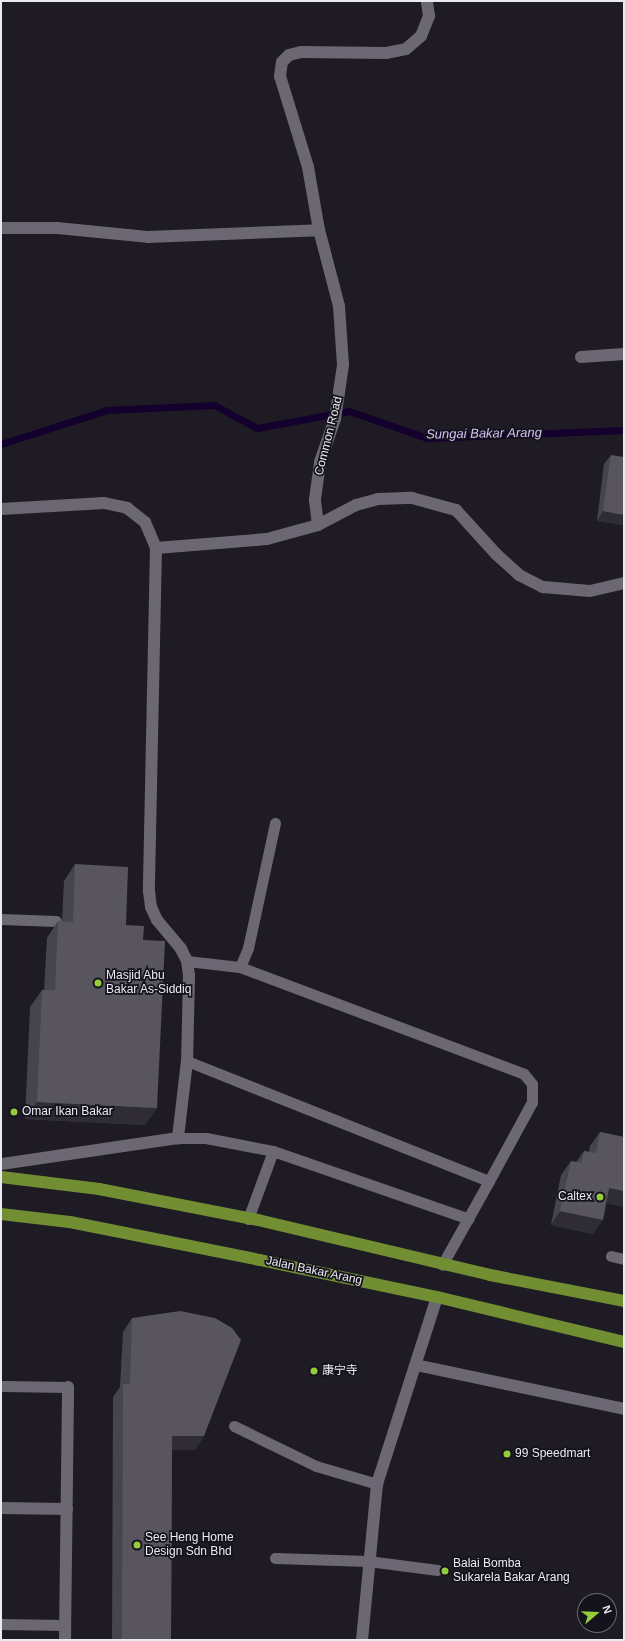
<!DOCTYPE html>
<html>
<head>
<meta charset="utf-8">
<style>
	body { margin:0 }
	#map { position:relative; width:625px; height:1641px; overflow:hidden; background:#1e1b24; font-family:Arial,"Noto Sans SC",sans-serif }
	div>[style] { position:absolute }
	.stream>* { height:7px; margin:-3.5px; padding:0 3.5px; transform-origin:3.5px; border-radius:3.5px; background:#13002d }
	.lane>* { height:11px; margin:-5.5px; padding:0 5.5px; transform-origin:5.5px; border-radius:5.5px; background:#6b6773 }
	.street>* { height:12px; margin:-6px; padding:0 6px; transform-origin:6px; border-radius:6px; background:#6b6773 }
	.primary>* { height:12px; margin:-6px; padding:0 6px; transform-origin:6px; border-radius:6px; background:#718f32 }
	.wall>* { inset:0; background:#46444d }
	.shaded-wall>* { inset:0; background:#2f2c35 }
	.building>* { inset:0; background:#58555f }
	.dots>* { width:11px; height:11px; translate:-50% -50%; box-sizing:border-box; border:2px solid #14121b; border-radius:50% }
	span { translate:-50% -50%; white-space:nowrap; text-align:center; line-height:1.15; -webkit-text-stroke:3.5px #14121b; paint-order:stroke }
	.street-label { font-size:12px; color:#eceaf1 }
	.poi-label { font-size:12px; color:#eceaf1 }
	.left { translate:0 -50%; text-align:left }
	.right { translate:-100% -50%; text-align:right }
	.water-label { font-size:13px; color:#d2c2f7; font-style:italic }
	.frame { position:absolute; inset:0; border:2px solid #eceaf1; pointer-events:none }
	.north { position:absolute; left:577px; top:1593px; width:40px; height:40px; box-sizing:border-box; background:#14121b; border:1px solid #6a6871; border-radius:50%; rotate:71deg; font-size:11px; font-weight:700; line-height:16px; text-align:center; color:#eceaf1 }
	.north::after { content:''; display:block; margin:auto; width:14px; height:18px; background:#95cc3b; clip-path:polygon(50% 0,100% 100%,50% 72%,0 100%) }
</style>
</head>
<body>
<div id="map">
	<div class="stream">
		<div style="left:1px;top:444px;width:111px;rotate:-17.8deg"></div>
		<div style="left:107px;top:410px;width:107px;rotate:-2.7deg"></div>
		<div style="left:214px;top:405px;width:49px;rotate:28.1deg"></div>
		<div style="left:257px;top:428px;width:94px;rotate:-10.5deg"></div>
		<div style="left:349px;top:411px;width:83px;rotate:19.1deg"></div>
		<div style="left:427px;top:438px;width:197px;rotate:-2.3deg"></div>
	</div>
	<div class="lane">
		<div style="left:1px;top:919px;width:55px;rotate:2.1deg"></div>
		<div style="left:187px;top:961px;width:53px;rotate:6.5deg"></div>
		<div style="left:240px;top:967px;width:303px;rotate:20.6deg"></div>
		<div style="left:524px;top:1074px;width:13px;rotate:51deg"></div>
		<div style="left:532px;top:1084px;width:18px;rotate:90deg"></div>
		<div style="left:532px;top:1102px;width:90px;rotate:118.6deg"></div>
		<div style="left:240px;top:967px;width:21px;rotate:-67deg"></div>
		<div style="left:248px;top:948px;width:128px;rotate:-77.8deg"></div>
		<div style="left:187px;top:1061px;width:325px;rotate:21.7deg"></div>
		<div style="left:489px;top:1181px;width:96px;rotate:119.2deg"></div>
		<div style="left:178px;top:1138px;width:28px"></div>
		<div style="left:206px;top:1138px;width:68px;rotate:11deg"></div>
		<div style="left:273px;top:1151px;width:207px;rotate:19.1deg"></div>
		<div style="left:248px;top:1219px;width:72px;rotate:-69.8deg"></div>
		<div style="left:611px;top:1256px;width:13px;rotate:13deg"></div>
		<div style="left:1px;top:1386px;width:67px;rotate:0.9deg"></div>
		<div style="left:234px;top:1426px;width:91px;rotate:26deg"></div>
		<div style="left:316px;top:1466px;width:64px;rotate:16.4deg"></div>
		<div style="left:275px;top:1558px;width:93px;rotate:1.8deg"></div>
		<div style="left:368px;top:1561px;width:70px;rotate:7.4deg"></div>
		<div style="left:1px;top:1624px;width:64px;rotate:0.9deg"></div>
	</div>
	<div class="street">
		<div style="left:1px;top:228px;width:56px"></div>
		<div style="left:57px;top:228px;width:91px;rotate:5.6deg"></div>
		<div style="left:148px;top:237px;width:171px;rotate:-2.3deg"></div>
		<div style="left:319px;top:230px;width:64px;rotate:-99.9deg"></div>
		<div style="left:308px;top:167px;width:95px;rotate:-107.1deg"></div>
		<div style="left:280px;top:76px;width:14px;rotate:-82deg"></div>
		<div style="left:282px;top:62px;width:10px;rotate:-45deg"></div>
		<div style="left:289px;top:55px;width:12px;rotate:-14deg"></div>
		<div style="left:301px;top:52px;width:85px;rotate:0.7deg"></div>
		<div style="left:386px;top:53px;width:20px;rotate:-11deg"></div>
		<div style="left:406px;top:49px;width:20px;rotate:-41deg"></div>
		<div style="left:421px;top:36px;width:22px;rotate:-68deg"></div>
		<div style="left:429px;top:16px;width:15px;rotate:-98deg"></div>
		<div style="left:581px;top:357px;width:43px;rotate:-4deg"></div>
		<div style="left:1px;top:509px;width:103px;rotate:-3.3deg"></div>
		<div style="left:104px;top:503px;width:24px;rotate:12deg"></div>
		<div style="left:127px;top:508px;width:23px;rotate:38deg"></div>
		<div style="left:145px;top:522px;width:28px;rotate:67deg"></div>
		<div style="left:156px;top:548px;width:343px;rotate:91.2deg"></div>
		<div style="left:149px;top:891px;width:16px;rotate:83deg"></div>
		<div style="left:151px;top:907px;width:14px;rotate:65deg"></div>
		<div style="left:157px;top:920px;width:38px;rotate:50deg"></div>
		<div style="left:181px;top:949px;width:13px;rotate:63deg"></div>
		<div style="left:187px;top:961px;width:15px;rotate:82deg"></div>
		<div style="left:189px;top:976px;width:85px;rotate:91.3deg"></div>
		<div style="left:187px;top:1061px;width:78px;rotate:96.7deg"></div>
		<div style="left:178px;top:1138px;width:179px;rotate:171.6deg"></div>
		<div style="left:318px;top:525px;width:26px;rotate:-97deg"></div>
		<div style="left:315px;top:499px;width:37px;rotate:-82deg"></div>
		<div style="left:320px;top:462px;width:46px;rotate:-70.8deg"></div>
		<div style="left:335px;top:419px;width:55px;rotate:-81.6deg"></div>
		<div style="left:343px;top:365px;width:59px;rotate:-93.9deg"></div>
		<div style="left:339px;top:306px;width:79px;rotate:-104.7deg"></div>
		<div style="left:156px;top:548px;width:111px;rotate:-4.6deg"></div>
		<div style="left:267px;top:539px;width:53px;rotate:-15.4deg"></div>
		<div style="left:318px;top:525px;width:43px;rotate:-27.8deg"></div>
		<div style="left:356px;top:505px;width:23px;rotate:-15deg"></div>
		<div style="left:378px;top:499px;width:34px;rotate:-2deg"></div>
		<div style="left:412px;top:498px;width:46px;rotate:15.3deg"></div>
		<div style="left:456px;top:510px;width:59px;rotate:47.7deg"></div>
		<div style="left:496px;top:554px;width:31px;rotate:42deg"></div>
		<div style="left:519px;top:575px;width:27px;rotate:27deg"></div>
		<div style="left:543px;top:587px;width:47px;rotate:4.9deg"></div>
		<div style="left:590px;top:591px;width:35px;rotate:-13deg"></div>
		<div style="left:416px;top:1365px;width:213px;rotate:11.9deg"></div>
		<div style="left:1px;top:1508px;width:66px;rotate:0.9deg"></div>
		<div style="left:65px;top:1640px;width:253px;rotate:-89.3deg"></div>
		<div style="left:362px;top:1640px;width:157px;rotate:-84.5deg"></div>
		<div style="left:377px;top:1484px;width:196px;rotate:-72.2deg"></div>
	</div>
	<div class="primary">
		<div style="left:1px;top:1177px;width:99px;rotate:7deg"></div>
		<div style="left:99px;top:1189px;width:162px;rotate:11deg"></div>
		<div style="left:258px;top:1220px;width:238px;rotate:13.3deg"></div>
		<div style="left:490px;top:1275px;width:136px;rotate:11deg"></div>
		<div style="left:1px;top:1214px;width:69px;rotate:6.6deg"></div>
		<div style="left:70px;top:1222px;width:194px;rotate:11.3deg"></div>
		<div style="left:260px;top:1260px;width:181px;rotate:11.8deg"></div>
		<div style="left:437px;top:1297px;width:192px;rotate:13.5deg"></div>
	</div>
	<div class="wall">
		<div style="clip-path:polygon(611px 455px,624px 525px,597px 521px,604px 464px)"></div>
		<div style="clip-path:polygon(75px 864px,126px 925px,143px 940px,157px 1108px,145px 1125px,25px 1119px,30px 1007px,42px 990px,44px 990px,47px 938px,58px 921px,62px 922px,64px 881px)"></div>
		<div style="clip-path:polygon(600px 1132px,624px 1137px,624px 1207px,606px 1203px,593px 1234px,551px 1225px,561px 1175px,571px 1161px,576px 1162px,584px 1151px,589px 1152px,590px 1146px)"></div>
		<div style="clip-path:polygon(132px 1318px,204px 1436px,195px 1450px,172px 1450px,171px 1640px,112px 1640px,113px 1397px,120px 1387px,123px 1332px)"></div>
	</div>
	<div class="shaded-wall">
		<div style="clip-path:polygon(603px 511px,624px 515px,624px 525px,597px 521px)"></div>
		<div style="clip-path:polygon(37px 1102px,157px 1108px,145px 1125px,25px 1119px)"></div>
		<div style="clip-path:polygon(609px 1188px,624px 1191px,624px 1207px,600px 1202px)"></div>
		<div style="clip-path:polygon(560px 1211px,603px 1220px,593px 1234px,551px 1225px)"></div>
		<div style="clip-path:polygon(172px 1436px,204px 1436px,195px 1450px,163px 1450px)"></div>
	</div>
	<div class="building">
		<div style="clip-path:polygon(611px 455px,624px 457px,624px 515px,603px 511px)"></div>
		<div style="clip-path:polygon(75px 864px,128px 867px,126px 925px,144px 926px,143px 940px,165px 941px,157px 1108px,37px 1102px,42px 990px,55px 990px,58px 921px,73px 922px)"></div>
		<div style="clip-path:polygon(600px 1132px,624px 1137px,624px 1191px,609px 1188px,603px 1220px,560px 1211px,571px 1161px,581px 1163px,584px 1151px,596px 1153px)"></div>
		<div style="clip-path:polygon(180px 1311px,215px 1318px,232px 1328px,241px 1340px,204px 1436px,172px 1436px,171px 1640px,122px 1640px,123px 1384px,130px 1384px,132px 1318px)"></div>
	</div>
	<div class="dots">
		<div style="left:98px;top:983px;background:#95cc3b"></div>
		<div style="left:14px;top:1112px;background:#95cc3b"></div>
		<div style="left:600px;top:1197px;background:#95cc3b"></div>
		<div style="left:314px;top:1371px;background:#95cc3b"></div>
		<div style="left:507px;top:1454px;background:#95cc3b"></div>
		<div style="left:137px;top:1545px;background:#95cc3b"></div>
		<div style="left:445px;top:1571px;background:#95cc3b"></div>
	</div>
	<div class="street-label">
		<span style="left:329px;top:436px;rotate:-76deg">Common Road</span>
		<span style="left:314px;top:1271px;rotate:12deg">Jalan Bakar Arang</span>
	</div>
	<div class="poi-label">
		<span class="left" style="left:106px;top:983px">Masjid Abu<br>Bakar As-Siddiq</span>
		<span class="left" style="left:22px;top:1112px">Omar Ikan Bakar</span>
		<span class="right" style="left:592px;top:1197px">Caltex</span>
		<span class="left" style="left:322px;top:1371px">康宁寺</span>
		<span class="left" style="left:515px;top:1454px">99 Speedmart</span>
		<span class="left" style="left:145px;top:1545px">See Heng Home<br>Design Sdn Bhd</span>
		<span class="left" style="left:453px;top:1571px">Balai Bomba<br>Sukarela Bakar Arang</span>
	</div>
	<div class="water-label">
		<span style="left:484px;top:434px;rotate:-1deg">Sungai Bakar Arang</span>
	</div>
	<div class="frame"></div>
	<div class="north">N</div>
</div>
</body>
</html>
